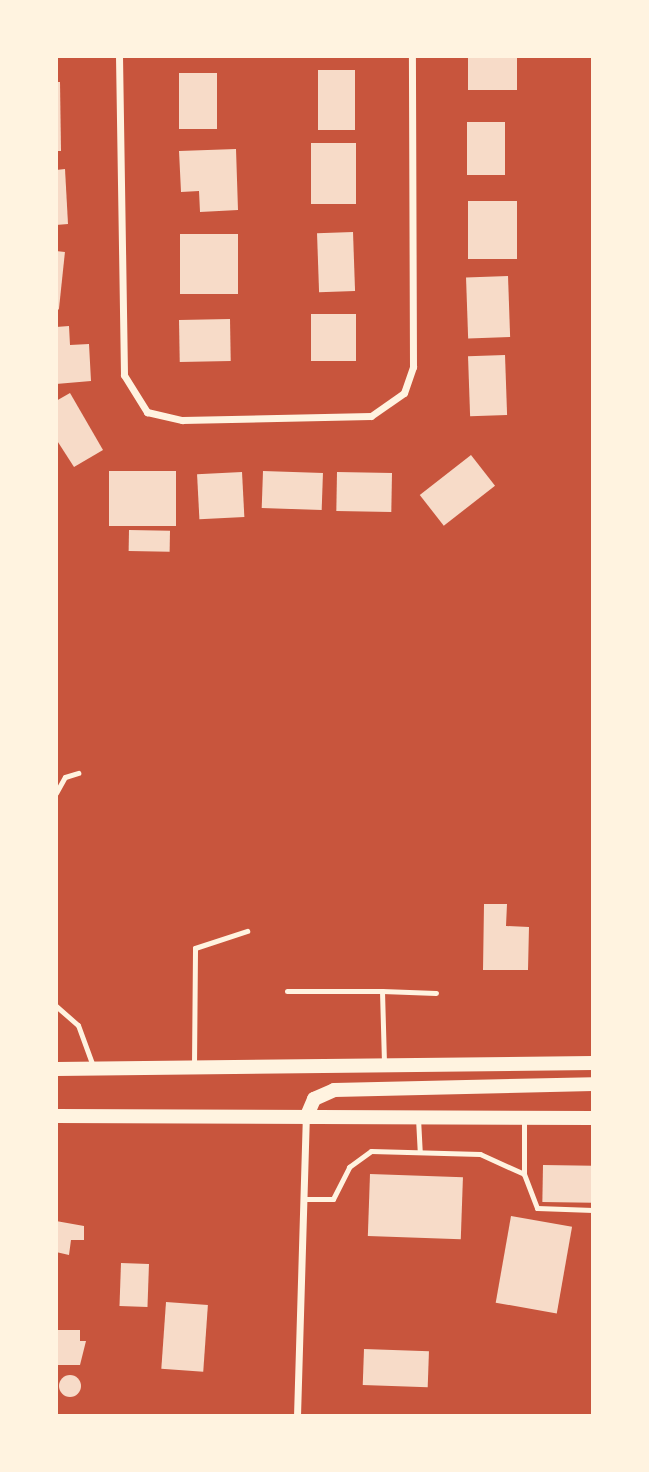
<!DOCTYPE html>
<html>
<head>
<meta charset="utf-8">
<style>
	body { margin:0 }
	#map { position:relative; width:649px; height:1472px; overflow:hidden; background:#c8553d; font-family:"Times New Roman",serif }
	div>[style] { position:absolute }
	.building>* { inset:0; background:#f7dbc8; transform-origin:0 0 }
	.round { border-radius:50% }
	.service>* { height:5px; margin:-2.5px; padding:0 2.5px; transform-origin:2.5px; border-radius:2.5px; background:#fff3e0 }
	.minor>* { height:7px; margin:-3.5px; padding:0 3.5px; transform-origin:3.5px; border-radius:3.5px; background:#fff3e0 }
	.secondary>* { height:14px; margin:-7px; padding:0 7px; transform-origin:7px; border-radius:7px; background:#fff3e0 }
	span { translate:-50% -50%; white-space:nowrap; text-align:center; line-height:1.15; -webkit-text-stroke:7px #fff3e0; paint-order:stroke }
	.frame { position:absolute; inset:0; border:58px solid #fff3e0; pointer-events:none }
</style>
</head>
<body>
<div id="map">
	<div class="building">
		<div style="left:468px;top:56px;width:49px;height:34px"></div>
		<div style="left:318px;top:70px;width:37px;height:60px"></div>
		<div style="left:179px;top:73px;width:38px;height:56px"></div>
		<div style="clip-path:polygon(56px 82px,60px 82px,61px 151px,56px 151px)"></div>
		<div style="left:467px;top:122px;width:38px;height:53px"></div>
		<div style="left:311px;top:143px;width:45px;height:61px"></div>
		<div style="clip-path:polygon(236px 149px,238px 210px,200px 212px,199px 191px,181px 192px,179px 151px)"></div>
		<div style="clip-path:polygon(65px 169px,68px 224px,56px 225px,56px 170px)"></div>
		<div style="left:468px;top:201px;width:49px;height:58px"></div>
		<div style="left:353px;top:232px;width:59px;height:36px;rotate:88deg"></div>
		<div style="left:180px;top:234px;width:58px;height:60px"></div>
		<div style="left:56px;top:251px;width:9px;height:58px;rotate:6deg"></div>
		<div style="left:508px;top:276px;width:61px;height:42px;rotate:88deg"></div>
		<div style="left:311px;top:314px;width:45px;height:47px"></div>
		<div style="left:230px;top:319px;width:42px;height:51px;rotate:89deg"></div>
		<div style="clip-path:polygon(69px 326px,70px 345px,89px 344px,91px 381px,56px 384px,56px 327px)"></div>
		<div style="left:505px;top:355px;width:60px;height:37px;rotate:88deg"></div>
		<div style="clip-path:polygon(70px 393px,103px 450px,74px 467px,56px 439px,56px 401px)"></div>
		<div style="left:471px;top:455px;width:39px;height:65px;rotate:52deg"></div>
		<div style="left:109px;top:471px;width:67px;height:55px"></div>
		<div style="left:263px;top:471px;width:60px;height:37px;rotate:2deg"></div>
		<div style="left:242px;top:472px;width:45px;height:45px;rotate:87deg"></div>
		<div style="left:337px;top:472px;width:55px;height:39px;rotate:1deg"></div>
		<div style="left:129px;top:530px;width:41px;height:21px;rotate:1deg"></div>
		<div style="clip-path:polygon(484px 904px,507px 904px,506px 926px,529px 927px,528px 970px,483px 970px)"></div>
		<div style="left:543px;top:1165px;width:50px;height:37px;rotate:1deg"></div>
		<div style="left:370px;top:1174px;width:93px;height:62px;rotate:2deg"></div>
		<div style="left:511px;top:1216px;width:62px;height:88px;rotate:10deg"></div>
		<div style="clip-path:polygon(56px 1221px,84px 1226px,84px 1240px,71px 1240px,69px 1255px,56px 1252px)"></div>
		<div style="left:121px;top:1263px;width:28px;height:43px;rotate:2deg"></div>
		<div style="left:166px;top:1302px;width:42px;height:67px;rotate:4deg"></div>
		<div style="clip-path:polygon(56px 1330px,80px 1330px,80px 1341px,86px 1341px,80px 1365px,56px 1365px)"></div>
		<div style="left:364px;top:1349px;width:65px;height:36px;rotate:2deg"></div>
		<div class="round" style="left:59px;top:1375px;width:22px;height:22px"></div>
	</div>
	<div class="service">
		<div style="left:56px;top:793px;width:18px;rotate:-61deg"></div>
		<div style="left:65px;top:777px;width:14px;rotate:-17deg"></div>
		<div style="left:287px;top:991px;width:95px"></div>
		<div style="left:382px;top:991px;width:72px;rotate:88.4deg"></div>
		<div style="left:382px;top:991px;width:54px;rotate:2.1deg"></div>
		<div style="left:56px;top:1006px;width:29px;rotate:41deg"></div>
		<div style="left:78px;top:1025px;width:44px;rotate:69.9deg"></div>
		<div style="left:194px;top:1065px;width:117px;rotate:-89.5deg"></div>
		<div style="left:195px;top:948px;width:55px;rotate:-18.1deg"></div>
		<div style="left:418px;top:1118px;width:34px;rotate:87deg"></div>
		<div style="left:524px;top:1118px;width:56px;rotate:90deg"></div>
		<div style="left:304px;top:1199px;width:29px"></div>
		<div style="left:333px;top:1199px;width:36px;rotate:-63deg"></div>
		<div style="left:349px;top:1167px;width:27px;rotate:-36deg"></div>
		<div style="left:371px;top:1151px;width:109px;rotate:1.6deg"></div>
		<div style="left:480px;top:1154px;width:48px;rotate:24.4deg"></div>
		<div style="left:524px;top:1174px;width:36px;rotate:69deg"></div>
		<div style="left:537px;top:1208px;width:56px;rotate:2deg"></div>
	</div>
	<div class="minor">
		<div style="left:119px;top:56px;width:319px;rotate:89.1deg"></div>
		<div style="left:124px;top:375px;width:44px;rotate:58.1deg"></div>
		<div style="left:147px;top:412px;width:36px;rotate:13deg"></div>
		<div style="left:182px;top:420px;width:189px;rotate:-1.2deg"></div>
		<div style="left:371px;top:416px;width:40px;rotate:-34.9deg"></div>
		<div style="left:404px;top:393px;width:28px;rotate:-71deg"></div>
		<div style="left:413px;top:367px;width:311px;rotate:-90.2deg"></div>
		<div style="left:297px;top:1416px;width:298px;rotate:-88.3deg"></div>
	</div>
	<div class="secondary">
		<div style="left:56px;top:1069px;width:537px;rotate:-0.64deg"></div>
		<div style="left:56px;top:1116px;width:537px;rotate:0.21deg"></div>
		<div style="left:306px;top:1118px;width:21px;rotate:-67deg"></div>
		<div style="left:314px;top:1099px;width:22px;rotate:-24deg"></div>
		<div style="left:334px;top:1090px;width:259px;rotate:-1.3deg"></div>
	</div>
	<div class="frame"></div>
</div>
</body>
</html>
